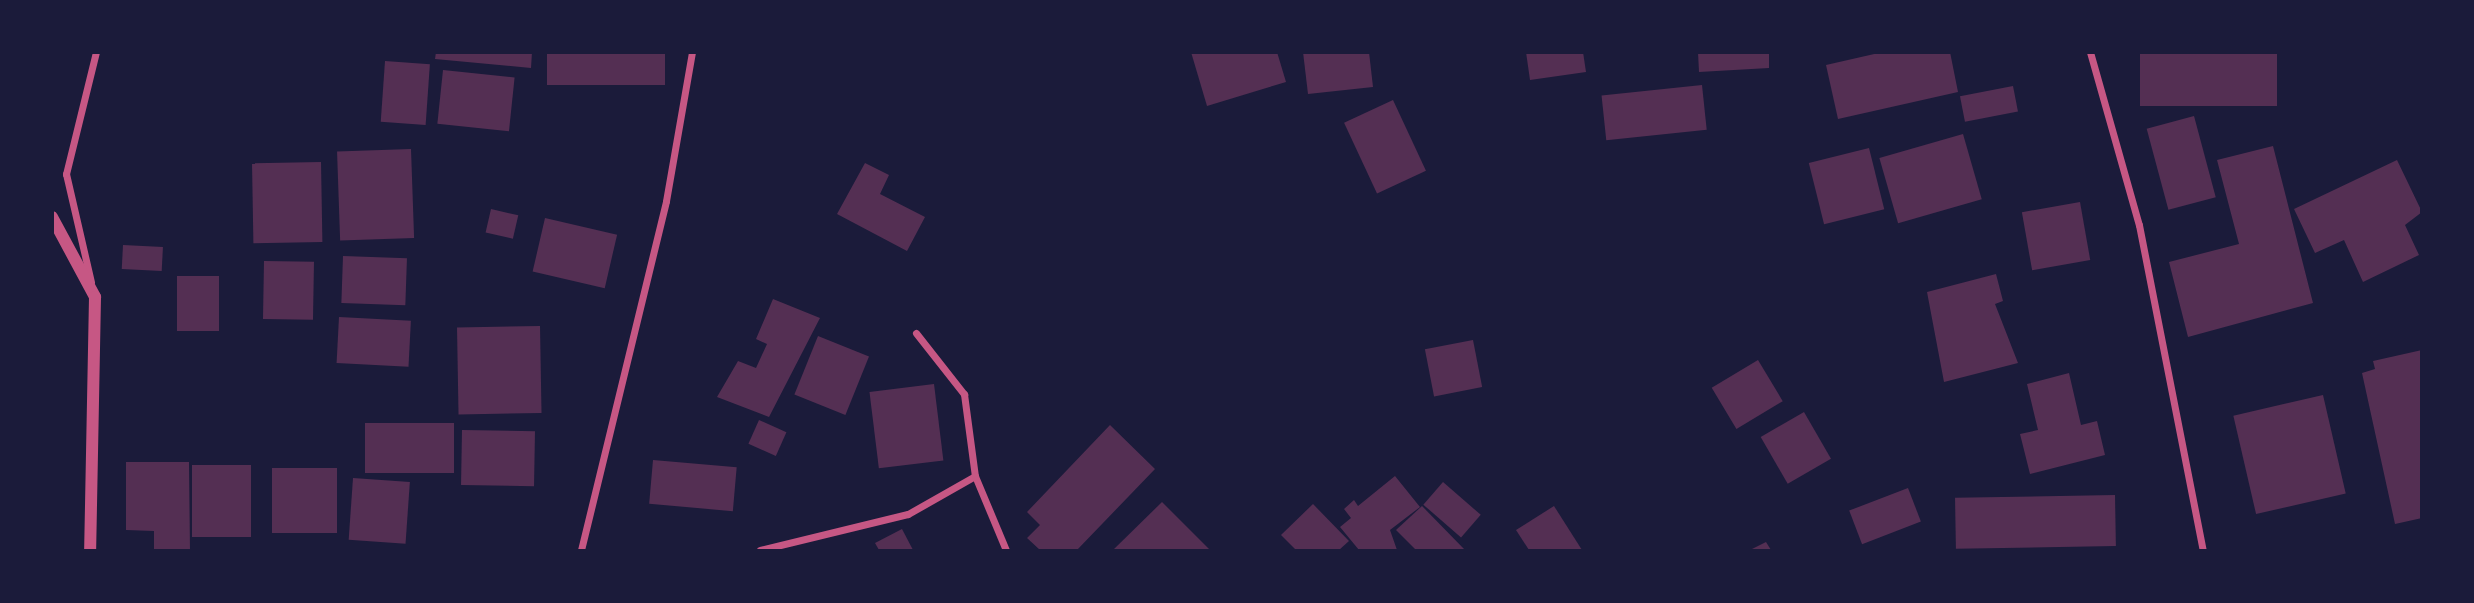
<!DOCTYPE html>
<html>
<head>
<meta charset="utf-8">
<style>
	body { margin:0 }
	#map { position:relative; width:2474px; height:603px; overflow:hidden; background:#1b1b3a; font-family:"Asap Condensed",sans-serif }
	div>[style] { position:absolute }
	.building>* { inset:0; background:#542f53; transform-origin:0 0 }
	.minor>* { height:7px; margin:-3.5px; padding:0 3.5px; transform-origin:3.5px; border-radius:3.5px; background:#c65784 }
	.tertiary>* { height:12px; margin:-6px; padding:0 6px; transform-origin:6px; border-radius:6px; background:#c65784 }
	span { translate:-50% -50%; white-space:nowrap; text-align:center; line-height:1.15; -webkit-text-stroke:5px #1b1b3a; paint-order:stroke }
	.frame { position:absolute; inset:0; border:54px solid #1b1b3a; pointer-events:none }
</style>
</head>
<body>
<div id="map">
	<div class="building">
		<div style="clip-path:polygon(436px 52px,532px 52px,531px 68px,435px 59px)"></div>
		<div style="left:547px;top:52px;width:118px;height:33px"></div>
		<div style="clip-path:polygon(1191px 52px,1277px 52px,1286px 82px,1207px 106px)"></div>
		<div style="clip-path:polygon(1303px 52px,1369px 52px,1373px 87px,1308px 94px)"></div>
		<div style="clip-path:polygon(1526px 52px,1583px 52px,1586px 72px,1530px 80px)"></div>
		<div style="clip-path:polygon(1698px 52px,1769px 52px,1769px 68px,1699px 72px)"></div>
		<div style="clip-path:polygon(1883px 52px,1950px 52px,1958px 92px,1838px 119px,1826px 65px)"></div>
		<div style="left:2140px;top:52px;width:137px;height:54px"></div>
		<div style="left:385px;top:61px;width:45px;height:61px;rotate:4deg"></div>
		<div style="left:443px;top:70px;width:72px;height:54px;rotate:6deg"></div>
		<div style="left:1702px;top:85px;width:45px;height:101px;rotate:84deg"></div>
		<div style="left:2013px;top:86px;width:26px;height:54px;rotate:79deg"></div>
		<div style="left:1393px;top:100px;width:78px;height:54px;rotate:65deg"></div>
		<div style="left:2194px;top:116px;width:84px;height:49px;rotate:75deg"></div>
		<div style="left:1963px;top:134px;width:68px;height:87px;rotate:74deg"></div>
		<div style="clip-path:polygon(2273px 146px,2313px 303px,2188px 337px,2169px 262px,2239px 244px,2217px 160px)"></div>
		<div style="left:1869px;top:148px;width:63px;height:62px;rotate:76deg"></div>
		<div style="left:411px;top:149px;width:89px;height:74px;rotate:88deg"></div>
		<div style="clip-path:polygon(2397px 160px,2422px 212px,2405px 225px,2419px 255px,2363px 282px,2344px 240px,2315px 253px,2294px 209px)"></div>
		<div style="left:321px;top:162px;width:80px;height:69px;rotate:89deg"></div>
		<div style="clip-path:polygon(865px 163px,889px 175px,880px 194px,925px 217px,907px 251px,837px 214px)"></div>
		<div style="left:2080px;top:202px;width:59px;height:59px;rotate:80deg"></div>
		<div style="left:491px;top:209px;width:28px;height:24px;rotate:13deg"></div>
		<div style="left:545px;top:218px;width:74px;height:55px;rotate:13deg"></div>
		<div style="left:123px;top:245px;width:40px;height:24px;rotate:3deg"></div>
		<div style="left:343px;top:256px;width:64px;height:47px;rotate:2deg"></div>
		<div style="left:264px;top:261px;width:50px;height:58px;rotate:1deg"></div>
		<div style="clip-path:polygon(1996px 274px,2003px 301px,1995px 304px,2018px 363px,1944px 382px,1927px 292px)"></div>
		<div style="left:177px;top:276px;width:42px;height:55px"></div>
		<div style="clip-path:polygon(773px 299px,820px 318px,769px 417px,717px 397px,738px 361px,756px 368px,767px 344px,756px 339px)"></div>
		<div style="left:339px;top:317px;width:72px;height:46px;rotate:3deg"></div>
		<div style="left:540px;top:326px;width:87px;height:83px;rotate:89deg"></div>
		<div style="left:818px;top:336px;width:55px;height:63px;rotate:22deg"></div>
		<div style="left:1473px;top:340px;width:48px;height:49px;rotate:79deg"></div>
		<div style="clip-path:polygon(2422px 350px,2422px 518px,2395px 524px,2362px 373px,2375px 369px,2373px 361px)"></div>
		<div style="left:1758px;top:360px;width:48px;height:54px;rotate:59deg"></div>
		<div style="clip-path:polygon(2069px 373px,2081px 425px,2097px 421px,2105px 455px,2030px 474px,2020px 434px,2038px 430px,2027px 384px)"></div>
		<div style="left:934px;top:384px;width:77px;height:65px;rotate:83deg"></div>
		<div style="left:2323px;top:395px;width:101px;height:92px;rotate:77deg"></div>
		<div style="left:1804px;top:412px;width:54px;height:50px;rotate:60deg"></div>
		<div style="left:759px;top:420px;width:30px;height:26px;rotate:24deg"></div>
		<div style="left:365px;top:423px;width:89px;height:50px"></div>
		<div style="clip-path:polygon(1110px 425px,1155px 469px,1077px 550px,1040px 550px,1027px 538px,1040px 525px,1027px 512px)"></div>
		<div style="left:462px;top:430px;width:73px;height:55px;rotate:1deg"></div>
		<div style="left:653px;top:460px;width:84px;height:44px;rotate:5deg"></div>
		<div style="clip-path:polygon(126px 462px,189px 462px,190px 550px,154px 550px,154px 531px,126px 530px)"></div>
		<div style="left:192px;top:465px;width:59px;height:72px"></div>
		<div style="left:272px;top:468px;width:65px;height:65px"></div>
		<div style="clip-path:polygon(1395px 476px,1420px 507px,1390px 530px,1397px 550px,1359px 550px,1340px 527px,1351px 518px,1344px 509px,1354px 500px,1358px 506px)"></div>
		<div style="left:353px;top:478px;width:57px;height:62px;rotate:4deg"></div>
		<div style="left:1443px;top:482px;width:50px;height:30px;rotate:41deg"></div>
		<div style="left:1908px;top:488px;width:36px;height:63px;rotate:69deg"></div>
		<div style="left:2115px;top:495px;width:51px;height:160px;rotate:89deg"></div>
		<div style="clip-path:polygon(1162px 502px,1210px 550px,1113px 550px)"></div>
		<div style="clip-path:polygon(1313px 504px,1349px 541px,1339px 550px,1296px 550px,1281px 535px)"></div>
		<div style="clip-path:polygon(1422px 506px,1465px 550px,1416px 550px,1396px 530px)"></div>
		<div style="clip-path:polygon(1554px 506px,1582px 550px,1529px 550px,1516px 530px)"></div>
		<div style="clip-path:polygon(902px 529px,913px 550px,879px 550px,875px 543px)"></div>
		<div style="clip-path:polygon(1766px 542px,1771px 550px,1750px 550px)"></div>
	</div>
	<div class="minor">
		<div style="left:2090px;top:52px;width:180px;rotate:74.2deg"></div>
		<div style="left:2139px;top:225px;width:331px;rotate:78.9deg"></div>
		<div style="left:91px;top:282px;width:111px;rotate:-103deg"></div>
		<div style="left:66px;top:174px;width:126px;rotate:-76.2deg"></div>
		<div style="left:916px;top:333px;width:78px;rotate:51.8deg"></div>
		<div style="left:964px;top:394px;width:83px;rotate:82.4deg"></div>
		<div style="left:975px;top:476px;width:80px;rotate:67.3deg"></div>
		<div style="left:581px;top:550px;width:359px;rotate:-76.3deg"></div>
		<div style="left:666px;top:201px;width:151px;rotate:-80.1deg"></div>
		<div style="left:760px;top:550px;width:152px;rotate:-13.7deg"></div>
		<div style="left:908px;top:514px;width:77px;rotate:-29.6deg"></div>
	</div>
	<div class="tertiary">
		<div style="left:52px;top:217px;width:91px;rotate:61.7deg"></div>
		<div style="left:95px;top:297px;width:253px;rotate:91.1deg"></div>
	</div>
	<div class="frame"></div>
</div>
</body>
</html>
